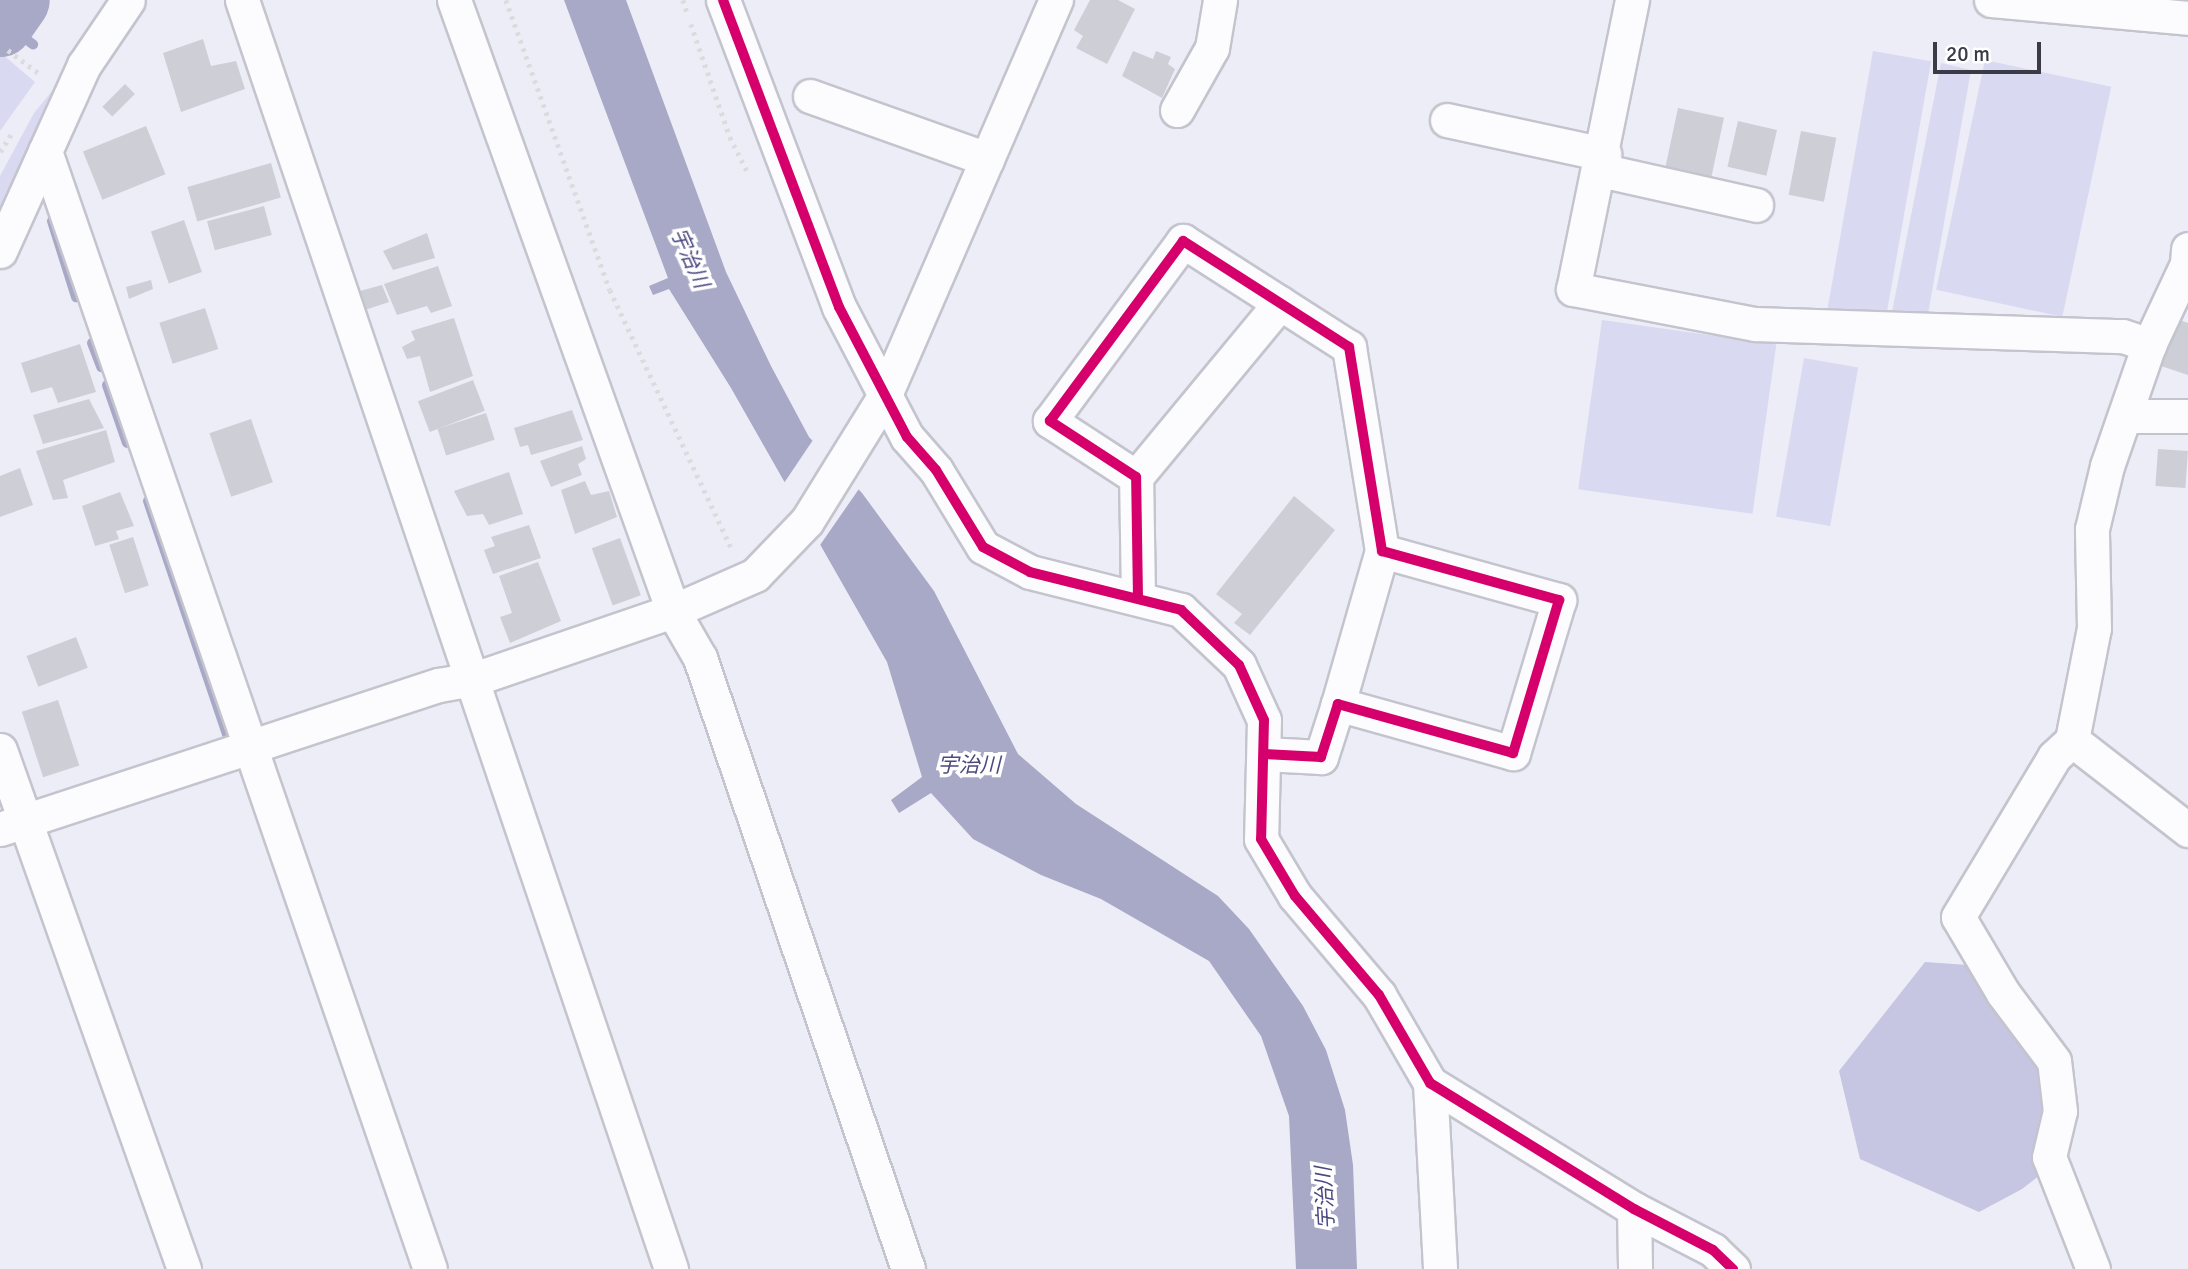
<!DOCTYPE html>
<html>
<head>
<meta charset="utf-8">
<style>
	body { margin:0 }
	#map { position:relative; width:2188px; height:1269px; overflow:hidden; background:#ededf7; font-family:Signika,"Noto Sans JP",sans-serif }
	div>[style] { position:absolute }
	.green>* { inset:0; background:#d9d9f1; transform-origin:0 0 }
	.forest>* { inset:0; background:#c6c5e2 }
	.water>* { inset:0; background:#a8a8c7 }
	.pier>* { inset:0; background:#ededf7 }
	.stream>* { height:10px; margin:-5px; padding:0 5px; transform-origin:5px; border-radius:5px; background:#a8a8c7 }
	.river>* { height:65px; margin:-32.5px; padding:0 32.5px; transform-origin:32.5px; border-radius:32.5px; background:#a8a8c7 }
	.building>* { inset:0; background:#ceced7; transform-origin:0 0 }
	.path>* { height:4.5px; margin-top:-2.25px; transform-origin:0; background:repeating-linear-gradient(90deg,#dcdcdf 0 3.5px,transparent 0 8.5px) }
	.roads { filter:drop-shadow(2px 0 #c4c4ce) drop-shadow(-2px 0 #c4c4ce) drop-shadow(0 2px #c4c4ce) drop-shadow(0 -2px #c4c4ce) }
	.minor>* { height:33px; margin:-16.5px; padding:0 16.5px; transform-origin:16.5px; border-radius:16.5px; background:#fcfcfe }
	.cycleway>* { height:10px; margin:-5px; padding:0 5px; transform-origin:5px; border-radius:5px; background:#d6006c }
	span { translate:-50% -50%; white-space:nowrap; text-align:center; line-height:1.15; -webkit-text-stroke:7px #fff; paint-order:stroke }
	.water-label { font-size:21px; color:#4c4880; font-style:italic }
	.scale { position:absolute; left:1933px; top:42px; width:108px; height:32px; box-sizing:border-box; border:4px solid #3b3b47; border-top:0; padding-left:9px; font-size:21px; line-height:24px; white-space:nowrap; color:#3b3b47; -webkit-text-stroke:5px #fff; paint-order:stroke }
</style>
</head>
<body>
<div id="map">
	<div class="green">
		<div style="left:1873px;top:51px;width:59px;height:262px;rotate:10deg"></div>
		<div style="clip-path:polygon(2px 54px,35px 82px,0 131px,0 56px)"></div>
		<div style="left:1985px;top:60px;width:129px;height:235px;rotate:12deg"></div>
		<div style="clip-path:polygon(1941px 63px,1971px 70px,1928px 314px,1892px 312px)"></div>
		<div style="clip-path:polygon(52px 91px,0 214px,0 176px,34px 113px)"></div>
		<div style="left:1602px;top:320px;width:176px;height:171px;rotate:8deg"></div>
		<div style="left:1804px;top:358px;width:55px;height:161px;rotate:10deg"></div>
	</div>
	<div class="forest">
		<div style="clip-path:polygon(1925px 962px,1968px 965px,2053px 1073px,2053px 1165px,2022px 1189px,1979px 1212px,1860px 1159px,1839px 1071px)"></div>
	</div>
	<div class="water">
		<div style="clip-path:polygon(564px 0,626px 0,726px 272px,771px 366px,809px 437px,862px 493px,934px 591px,1018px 754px,1076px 804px,1218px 896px,1249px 929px,1303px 1006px,1326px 1050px,1345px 1110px,1353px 1165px,1357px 1269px,1296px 1269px,1289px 1116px,1261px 1036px,1209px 961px,1101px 899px,1041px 875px,973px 839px,931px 793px,899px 813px,891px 800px,922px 777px,887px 662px,731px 388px,669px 289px,653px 295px,649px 286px,668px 278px)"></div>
	</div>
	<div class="pier">
		<div style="clip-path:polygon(815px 437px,861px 486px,818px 548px,782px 486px)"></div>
	</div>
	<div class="stream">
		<div style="left:2px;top:21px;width:39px;rotate:37deg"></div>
		<div style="left:52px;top:221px;width:80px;rotate:72.5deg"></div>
		<div style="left:92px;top:343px;width:26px;rotate:69deg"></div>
		<div style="left:107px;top:385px;width:61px;rotate:71deg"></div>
		<div style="left:148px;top:501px;width:246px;rotate:71.3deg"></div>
	</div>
	<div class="river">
		<div style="left:0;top:24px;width:29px;rotate:-55deg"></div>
	</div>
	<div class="building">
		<div style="clip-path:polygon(1090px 0,1118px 0,1135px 9px,1107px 64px,1076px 48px,1083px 36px,1074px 30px)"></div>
		<div style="clip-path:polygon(203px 39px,211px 66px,236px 61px,245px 89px,181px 112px,163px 53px)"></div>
		<div style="clip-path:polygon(1133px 51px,1153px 59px,1156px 51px,1171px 57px,1168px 64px,1175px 69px,1162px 98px,1122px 76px)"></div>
		<div style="left:125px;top:84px;width:14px;height:32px;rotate:45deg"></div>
		<div style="left:1678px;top:108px;width:47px;height:63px;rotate:12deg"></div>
		<div style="left:1738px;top:121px;width:40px;height:47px;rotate:13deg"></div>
		<div style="left:146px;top:126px;width:52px;height:68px;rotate:68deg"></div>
		<div style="left:1801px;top:131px;width:36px;height:65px;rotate:11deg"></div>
		<div style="left:271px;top:163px;width:36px;height:87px;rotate:74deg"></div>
		<div style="left:264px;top:206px;width:30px;height:59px;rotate:75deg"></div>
		<div style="left:184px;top:220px;width:55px;height:35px;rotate:71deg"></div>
		<div style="clip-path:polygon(427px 233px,435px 258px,393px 270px,383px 251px)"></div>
		<div style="clip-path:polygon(438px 266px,452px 306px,431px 313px,427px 306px,397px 315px,384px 284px)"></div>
		<div style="clip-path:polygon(151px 280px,153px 289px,129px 299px,126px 287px)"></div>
		<div style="clip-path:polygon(382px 285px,389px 302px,365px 310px,360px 291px)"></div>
		<div style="left:205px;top:308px;width:43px;height:48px;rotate:72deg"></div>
		<div style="clip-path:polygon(2171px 317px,2188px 323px,2188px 375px,2155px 364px)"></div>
		<div style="clip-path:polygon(454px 318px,473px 376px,430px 392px,420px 356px,407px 359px,402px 347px,415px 340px,411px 331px)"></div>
		<div style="clip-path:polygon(80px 344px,96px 392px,58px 403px,52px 387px,31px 393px,21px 363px)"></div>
		<div style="left:473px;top:380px;width:33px;height:59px;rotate:69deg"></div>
		<div style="clip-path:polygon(89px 399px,104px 428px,43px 444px,33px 415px)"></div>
		<div style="clip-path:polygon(572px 410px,583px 440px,531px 455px,528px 445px,520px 447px,514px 428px)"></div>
		<div style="left:486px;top:413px;width:28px;height:51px;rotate:72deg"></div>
		<div style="left:251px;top:419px;width:67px;height:44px;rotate:71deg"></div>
		<div style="clip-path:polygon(106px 430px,115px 462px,63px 480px,68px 498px,53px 500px,36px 451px)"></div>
		<div style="clip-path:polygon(582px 446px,586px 459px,578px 464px,582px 475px,551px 487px,540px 461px)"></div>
		<div style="left:2158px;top:449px;width:30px;height:37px;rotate:4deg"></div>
		<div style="clip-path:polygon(20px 468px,33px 505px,0 517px,0 476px)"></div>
		<div style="clip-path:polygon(509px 472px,523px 514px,489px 525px,483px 514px,467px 516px,454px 491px)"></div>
		<div style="clip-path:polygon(585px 481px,591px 495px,609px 491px,617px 517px,575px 534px,561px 490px)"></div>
		<div style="clip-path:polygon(120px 492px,134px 526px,116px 531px,119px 539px,95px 546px,82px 506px)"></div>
		<div style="clip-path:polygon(1294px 496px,1335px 530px,1250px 635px,1234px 623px,1242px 614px,1216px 594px)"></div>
		<div style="clip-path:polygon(529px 525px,541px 558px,493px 574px,484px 550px,495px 546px,491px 537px)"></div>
		<div style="left:133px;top:537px;width:51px;height:25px;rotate:72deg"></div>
		<div style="left:620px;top:538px;width:61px;height:30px;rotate:70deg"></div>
		<div style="clip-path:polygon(538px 562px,561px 621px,510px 643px,500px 617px,512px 613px,499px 576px)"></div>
		<div style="left:76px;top:637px;width:33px;height:53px;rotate:69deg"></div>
		<div style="left:58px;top:700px;width:69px;height:38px;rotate:72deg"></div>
	</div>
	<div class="path">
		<div style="left:506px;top:0;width:308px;rotate:70.3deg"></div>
		<div style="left:610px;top:290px;width:286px;rotate:64.8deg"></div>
		<div style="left:683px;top:0;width:13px;rotate:72deg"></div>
		<div style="left:691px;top:24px;width:120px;rotate:71deg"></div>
		<div style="left:730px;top:137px;width:40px;rotate:63.4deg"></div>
		<div style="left:8px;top:50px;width:41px;rotate:37.1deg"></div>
		<div style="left:0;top:152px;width:25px;rotate:-58deg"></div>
	</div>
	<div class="roads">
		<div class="minor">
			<div style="left:242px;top:0;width:1340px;rotate:71.32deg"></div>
			<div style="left:454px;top:0;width:649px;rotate:70.28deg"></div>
			<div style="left:673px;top:611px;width:54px;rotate:60.1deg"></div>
			<div style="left:700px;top:658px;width:645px;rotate:71.2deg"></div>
			<div style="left:723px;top:0;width:328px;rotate:69.3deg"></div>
			<div style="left:839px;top:307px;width:147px;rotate:62.4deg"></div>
			<div style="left:907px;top:437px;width:44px;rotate:48.7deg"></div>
			<div style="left:936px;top:470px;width:90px;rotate:58.6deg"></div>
			<div style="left:983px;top:547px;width:53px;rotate:28deg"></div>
			<div style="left:1030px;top:572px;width:156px;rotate:14.1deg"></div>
			<div style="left:1181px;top:610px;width:80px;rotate:43.5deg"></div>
			<div style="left:1239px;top:665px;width:60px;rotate:65.6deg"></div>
			<div style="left:1264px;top:720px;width:119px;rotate:91.4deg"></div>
			<div style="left:1261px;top:839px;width:66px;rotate:59.2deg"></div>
			<div style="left:1295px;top:896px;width:130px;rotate:49.7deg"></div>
			<div style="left:1379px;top:995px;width:102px;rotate:59.9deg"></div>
			<div style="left:1430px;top:1083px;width:240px;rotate:31.7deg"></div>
			<div style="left:1634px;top:1209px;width:89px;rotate:27.4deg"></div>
			<div style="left:1713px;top:1250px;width:28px;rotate:44deg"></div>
			<div style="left:1632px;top:0;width:295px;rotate:101.5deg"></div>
			<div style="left:1573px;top:289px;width:185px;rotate:10.9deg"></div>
			<div style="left:1755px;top:324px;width:368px;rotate:1.9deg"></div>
			<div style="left:2123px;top:336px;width:28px;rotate:19deg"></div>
			<div style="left:1991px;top:0;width:198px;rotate:5.2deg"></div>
			<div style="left:810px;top:96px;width:188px;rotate:19.6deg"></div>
			<div style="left:1177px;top:110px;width:71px;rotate:-60.6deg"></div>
			<div style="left:1212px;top:48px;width:49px;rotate:-80.5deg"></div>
			<div style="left:1447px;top:120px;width:161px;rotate:12.2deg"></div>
			<div style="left:45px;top:151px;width:1182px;rotate:71deg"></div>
			<div style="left:1600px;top:170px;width:160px;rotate:12.6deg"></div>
			<div style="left:0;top:251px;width:204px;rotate:-65.7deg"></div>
			<div style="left:84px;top:65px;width:78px;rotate:-55.9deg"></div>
			<div style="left:2127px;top:416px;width:61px"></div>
			<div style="left:1136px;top:477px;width:226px;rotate:-50.4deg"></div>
			<div style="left:1138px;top:598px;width:121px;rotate:-90.9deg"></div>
			<div style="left:1136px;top:477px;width:103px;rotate:-146.9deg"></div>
			<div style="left:1050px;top:421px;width:224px;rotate:-53.5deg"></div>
			<div style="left:1183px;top:241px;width:197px;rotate:32.6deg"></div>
			<div style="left:1349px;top:347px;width:207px;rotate:80.8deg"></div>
			<div style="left:1382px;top:551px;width:184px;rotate:15.5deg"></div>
			<div style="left:1559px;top:600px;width:160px;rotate:106.7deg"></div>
			<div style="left:1513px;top:753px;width:182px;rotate:-164.4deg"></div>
			<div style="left:1338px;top:704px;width:56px;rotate:107.8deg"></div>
			<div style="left:1321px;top:757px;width:57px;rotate:-177deg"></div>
			<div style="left:1338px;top:704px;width:159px;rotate:-74deg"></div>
			<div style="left:2072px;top:740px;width:147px;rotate:37.8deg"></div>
			<div style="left:0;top:750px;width:551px;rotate:70.48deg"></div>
			<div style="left:0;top:829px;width:462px;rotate:-18.2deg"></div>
			<div style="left:439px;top:685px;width:36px;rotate:-10deg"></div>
			<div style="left:474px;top:679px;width:210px;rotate:-18.9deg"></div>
			<div style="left:673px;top:611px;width:90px;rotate:-23.7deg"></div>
			<div style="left:755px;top:575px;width:75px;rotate:-46.1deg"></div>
			<div style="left:807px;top:521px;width:146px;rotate:-58.2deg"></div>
			<div style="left:884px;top:397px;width:433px;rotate:-66.6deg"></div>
			<div style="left:1430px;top:1083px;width:186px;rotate:86.9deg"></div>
			<div style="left:1634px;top:1209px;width:60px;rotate:89deg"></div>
			<div style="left:2093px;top:1269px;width:120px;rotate:-111.4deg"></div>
			<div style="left:2049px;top:1157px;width:47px;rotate:-76.6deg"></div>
			<div style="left:2060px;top:1111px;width:50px;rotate:-96.8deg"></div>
			<div style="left:2054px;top:1061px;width:85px;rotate:-126.9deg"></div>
			<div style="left:2003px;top:993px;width:88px;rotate:-120.6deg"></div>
			<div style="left:1958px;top:917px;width:187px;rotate:-59deg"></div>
			<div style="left:2054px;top:757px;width:25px;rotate:-43deg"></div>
			<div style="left:2072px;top:740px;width:114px;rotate:-78.9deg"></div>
			<div style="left:2094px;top:628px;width:99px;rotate:-91.2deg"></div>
			<div style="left:2092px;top:529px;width:65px;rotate:-76.6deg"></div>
			<div style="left:2107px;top:466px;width:128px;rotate:-70.9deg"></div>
			<div style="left:2149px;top:345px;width:89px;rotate:-64.9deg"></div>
			<div style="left:2187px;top:264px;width:15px;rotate:-86deg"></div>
		</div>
	</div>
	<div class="cycleway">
		<div style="left:723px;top:0;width:328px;rotate:69.3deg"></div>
		<div style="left:839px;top:307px;width:147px;rotate:62.4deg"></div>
		<div style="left:907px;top:437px;width:44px;rotate:48.7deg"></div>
		<div style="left:936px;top:470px;width:90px;rotate:58.6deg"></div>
		<div style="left:983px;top:547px;width:53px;rotate:28deg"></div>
		<div style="left:1030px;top:572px;width:156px;rotate:14.1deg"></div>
		<div style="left:1181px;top:610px;width:80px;rotate:43.5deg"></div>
		<div style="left:1239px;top:665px;width:60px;rotate:65.6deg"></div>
		<div style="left:1264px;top:720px;width:119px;rotate:91.4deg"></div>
		<div style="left:1261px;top:839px;width:66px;rotate:59.2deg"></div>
		<div style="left:1295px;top:896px;width:130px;rotate:49.7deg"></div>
		<div style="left:1379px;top:995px;width:102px;rotate:59.9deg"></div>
		<div style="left:1430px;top:1083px;width:240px;rotate:31.7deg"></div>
		<div style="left:1634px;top:1209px;width:89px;rotate:27.4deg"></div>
		<div style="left:1713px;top:1250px;width:28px;rotate:44deg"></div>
		<div style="left:1138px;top:598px;width:121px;rotate:-90.9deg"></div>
		<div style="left:1136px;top:477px;width:103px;rotate:-146.9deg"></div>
		<div style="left:1050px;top:421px;width:224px;rotate:-53.5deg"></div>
		<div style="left:1183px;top:241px;width:197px;rotate:32.6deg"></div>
		<div style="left:1349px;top:347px;width:207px;rotate:80.8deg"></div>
		<div style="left:1382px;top:551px;width:184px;rotate:15.5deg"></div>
		<div style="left:1559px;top:600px;width:160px;rotate:106.7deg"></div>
		<div style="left:1513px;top:753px;width:182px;rotate:-164.4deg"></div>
		<div style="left:1338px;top:704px;width:56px;rotate:107.8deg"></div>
		<div style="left:1321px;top:757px;width:57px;rotate:-177deg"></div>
	</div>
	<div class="water-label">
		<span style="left:690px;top:258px;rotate:66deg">宇治川</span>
		<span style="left:969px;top:765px">宇治川</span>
		<span style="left:1325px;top:1198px;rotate:-93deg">宇治川</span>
	</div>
	<div class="scale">20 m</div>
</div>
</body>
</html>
